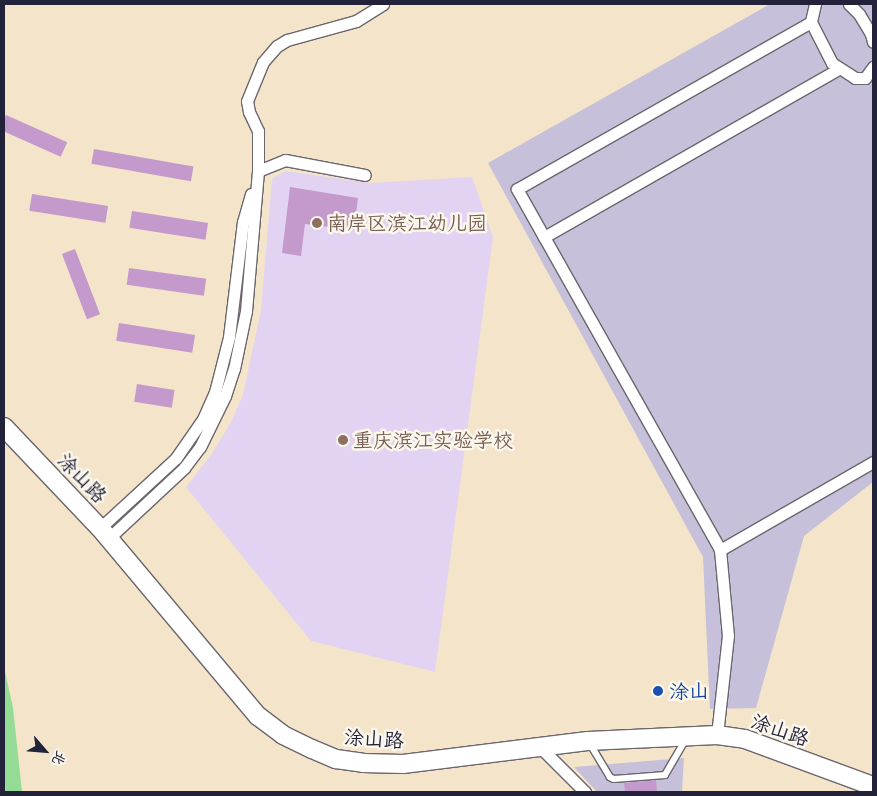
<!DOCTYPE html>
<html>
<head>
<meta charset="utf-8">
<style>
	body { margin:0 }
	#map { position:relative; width:877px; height:796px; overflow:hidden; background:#f3e4ca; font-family:Caveat,"LXGW WenKai TC",sans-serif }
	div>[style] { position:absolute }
	.built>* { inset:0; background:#e3d3f2 }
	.industrial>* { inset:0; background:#c6c0da }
	.green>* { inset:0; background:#94db95 }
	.building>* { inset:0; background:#c499cc; transform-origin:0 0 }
	.roads { filter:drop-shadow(1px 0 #6b666d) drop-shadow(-1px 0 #6b666d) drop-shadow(0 1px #6b666d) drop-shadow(0 -1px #6b666d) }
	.lane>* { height:5.5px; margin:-2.75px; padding:0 2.75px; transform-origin:2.75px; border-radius:2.75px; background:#fff }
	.street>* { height:11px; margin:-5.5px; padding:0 5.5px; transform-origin:5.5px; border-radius:5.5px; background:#fff }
	.primary>* { height:18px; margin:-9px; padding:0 9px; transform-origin:9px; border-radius:9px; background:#fff }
	.dots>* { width:14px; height:14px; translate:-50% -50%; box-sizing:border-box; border:2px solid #fbf7ec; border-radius:50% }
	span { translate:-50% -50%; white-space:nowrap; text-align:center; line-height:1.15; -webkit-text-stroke:5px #fbf7ec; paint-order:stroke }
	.education-label { font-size:20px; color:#785e54 }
	.left { translate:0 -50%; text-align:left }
	.street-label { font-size:20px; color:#22223b }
	.transit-label { font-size:20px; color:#164399 }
	.frame { position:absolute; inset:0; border:5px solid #22223b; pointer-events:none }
	.north { position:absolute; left:20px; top:726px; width:50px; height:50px; -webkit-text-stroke:4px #fbf7ec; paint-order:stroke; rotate:117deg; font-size:14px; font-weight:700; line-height:20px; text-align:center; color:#22223b }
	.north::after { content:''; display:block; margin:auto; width:18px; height:22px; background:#22223b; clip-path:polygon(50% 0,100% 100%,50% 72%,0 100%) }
</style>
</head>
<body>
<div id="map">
	<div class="built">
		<div style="clip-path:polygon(285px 171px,371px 183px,472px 177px,493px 237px,435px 672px,311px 641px,186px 487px,211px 455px,230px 424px,243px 395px,261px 310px,272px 179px)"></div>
	</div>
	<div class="industrial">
		<div style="clip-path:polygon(770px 4px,873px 4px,873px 482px,804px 536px,756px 708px,710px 709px,703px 557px,488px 163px)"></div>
		<div style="clip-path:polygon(684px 758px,682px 792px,597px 792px,574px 767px)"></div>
	</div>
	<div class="green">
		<div style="clip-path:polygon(4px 667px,13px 708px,22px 792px,4px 792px)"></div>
	</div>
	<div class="building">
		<div style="left:6px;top:115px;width:67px;height:16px;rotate:24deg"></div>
		<div style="left:94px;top:149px;width:101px;height:15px;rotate:10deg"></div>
		<div style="clip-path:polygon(290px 187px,358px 198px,354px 230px,305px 224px,301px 256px,282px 253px)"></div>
		<div style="left:32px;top:194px;width:77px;height:17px;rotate:9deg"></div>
		<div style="left:132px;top:211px;width:77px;height:17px;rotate:9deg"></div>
		<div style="left:75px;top:249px;width:70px;height:14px;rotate:69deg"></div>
		<div style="left:129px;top:268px;width:78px;height:17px;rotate:8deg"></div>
		<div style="left:119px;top:323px;width:77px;height:18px;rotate:9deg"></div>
		<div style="left:137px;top:384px;width:38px;height:18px;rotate:9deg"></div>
		<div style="clip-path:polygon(656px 780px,657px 792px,625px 792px,624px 783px)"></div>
	</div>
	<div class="roads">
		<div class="lane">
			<div style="left:591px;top:745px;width:37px;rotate:59deg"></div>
			<div style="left:610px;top:777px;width:4px;rotate:27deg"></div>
			<div style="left:614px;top:779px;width:51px;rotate:-4.5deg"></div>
			<div style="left:665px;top:775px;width:42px;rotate:-59.7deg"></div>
		</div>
		<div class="street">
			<div style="left:815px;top:4px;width:18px;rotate:103deg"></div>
			<div style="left:811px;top:22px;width:46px;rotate:62.9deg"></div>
			<div style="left:832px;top:63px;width:27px;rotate:33deg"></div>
			<div style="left:855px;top:78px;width:10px"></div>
			<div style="left:865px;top:78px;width:14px;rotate:-54deg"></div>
			<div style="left:849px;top:4px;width:14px;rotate:45deg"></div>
			<div style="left:859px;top:14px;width:23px;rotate:59deg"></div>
			<div style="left:871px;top:34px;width:8px;rotate:76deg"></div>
			<div style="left:811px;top:22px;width:338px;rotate:150.4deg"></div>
			<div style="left:517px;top:189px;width:414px;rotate:60.6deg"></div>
			<div style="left:720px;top:550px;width:177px;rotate:-29.9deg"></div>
			<div style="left:258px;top:171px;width:29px;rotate:-22deg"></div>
			<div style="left:285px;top:160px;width:81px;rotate:10.6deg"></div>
			<div style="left:544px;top:237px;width:339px;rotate:-29.7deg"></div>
			<div style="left:100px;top:528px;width:103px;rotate:-42.6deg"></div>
			<div style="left:176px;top:458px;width:47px;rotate:-55.3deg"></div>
			<div style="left:203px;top:419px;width:30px;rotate:-66deg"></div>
			<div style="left:215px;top:392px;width:57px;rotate:-75.7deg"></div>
			<div style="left:229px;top:337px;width:116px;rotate:-83.1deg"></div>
			<div style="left:243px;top:222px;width:29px;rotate:-74deg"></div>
			<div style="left:109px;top:538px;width:103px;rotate:-43deg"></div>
			<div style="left:184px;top:468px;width:26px;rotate:-53deg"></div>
			<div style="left:200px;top:447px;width:57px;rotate:-63.9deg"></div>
			<div style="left:225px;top:396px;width:28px;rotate:-72deg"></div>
			<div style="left:234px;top:369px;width:59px;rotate:-78.3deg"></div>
			<div style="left:246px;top:311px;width:141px;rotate:-85.1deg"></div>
			<div style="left:258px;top:171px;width:40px;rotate:-90deg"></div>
			<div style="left:258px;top:131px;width:21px;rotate:-115deg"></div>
			<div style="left:249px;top:112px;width:11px;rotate:-100deg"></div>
			<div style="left:247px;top:101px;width:42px;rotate:-67.7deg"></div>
			<div style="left:263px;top:62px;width:21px;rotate:-49deg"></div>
			<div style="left:277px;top:46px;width:12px;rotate:-31deg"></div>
			<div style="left:287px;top:40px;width:72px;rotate:-15.4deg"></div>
			<div style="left:356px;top:21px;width:32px;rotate:-32deg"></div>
			<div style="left:717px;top:735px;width:100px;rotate:-83.7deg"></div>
			<div style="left:728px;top:636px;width:86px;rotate:-95.3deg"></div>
			<div style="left:540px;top:747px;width:64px;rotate:45deg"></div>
		</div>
		<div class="primary">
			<div style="left:4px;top:427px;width:139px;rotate:46.5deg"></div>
			<div style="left:100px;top:528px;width:246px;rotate:50deg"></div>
			<div style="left:258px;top:716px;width:31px;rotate:37deg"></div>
			<div style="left:283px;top:735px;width:32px;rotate:26deg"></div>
			<div style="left:312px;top:749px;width:26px;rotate:23deg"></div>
			<div style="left:336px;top:759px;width:27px;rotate:8deg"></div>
			<div style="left:363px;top:763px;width:40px;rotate:1.4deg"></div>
			<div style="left:403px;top:764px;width:186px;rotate:-7.1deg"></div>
			<div style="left:588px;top:741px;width:129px;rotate:-2.7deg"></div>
			<div style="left:717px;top:735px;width:28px;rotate:8deg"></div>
			<div style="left:745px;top:739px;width:136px;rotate:20.2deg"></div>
		</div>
	</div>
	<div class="dots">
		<div style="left:317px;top:223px;background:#8d6e63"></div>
		<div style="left:343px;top:440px;background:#8d6e63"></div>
		<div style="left:658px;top:691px;background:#1a4fb4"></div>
	</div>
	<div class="education-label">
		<span class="left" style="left:327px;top:223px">南岸区滨江幼儿园</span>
		<span class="left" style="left:353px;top:440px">重庆滨江实验学校</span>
	</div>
	<div class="street-label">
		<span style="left:82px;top:478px;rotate:46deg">涂山路</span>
		<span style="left:780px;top:730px;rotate:19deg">涂山路</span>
		<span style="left:374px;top:739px;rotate:4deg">涂山路</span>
	</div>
	<div class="transit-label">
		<span class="left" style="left:669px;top:691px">涂山</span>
	</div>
	<div class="frame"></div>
	<div class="north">北</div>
</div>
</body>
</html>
